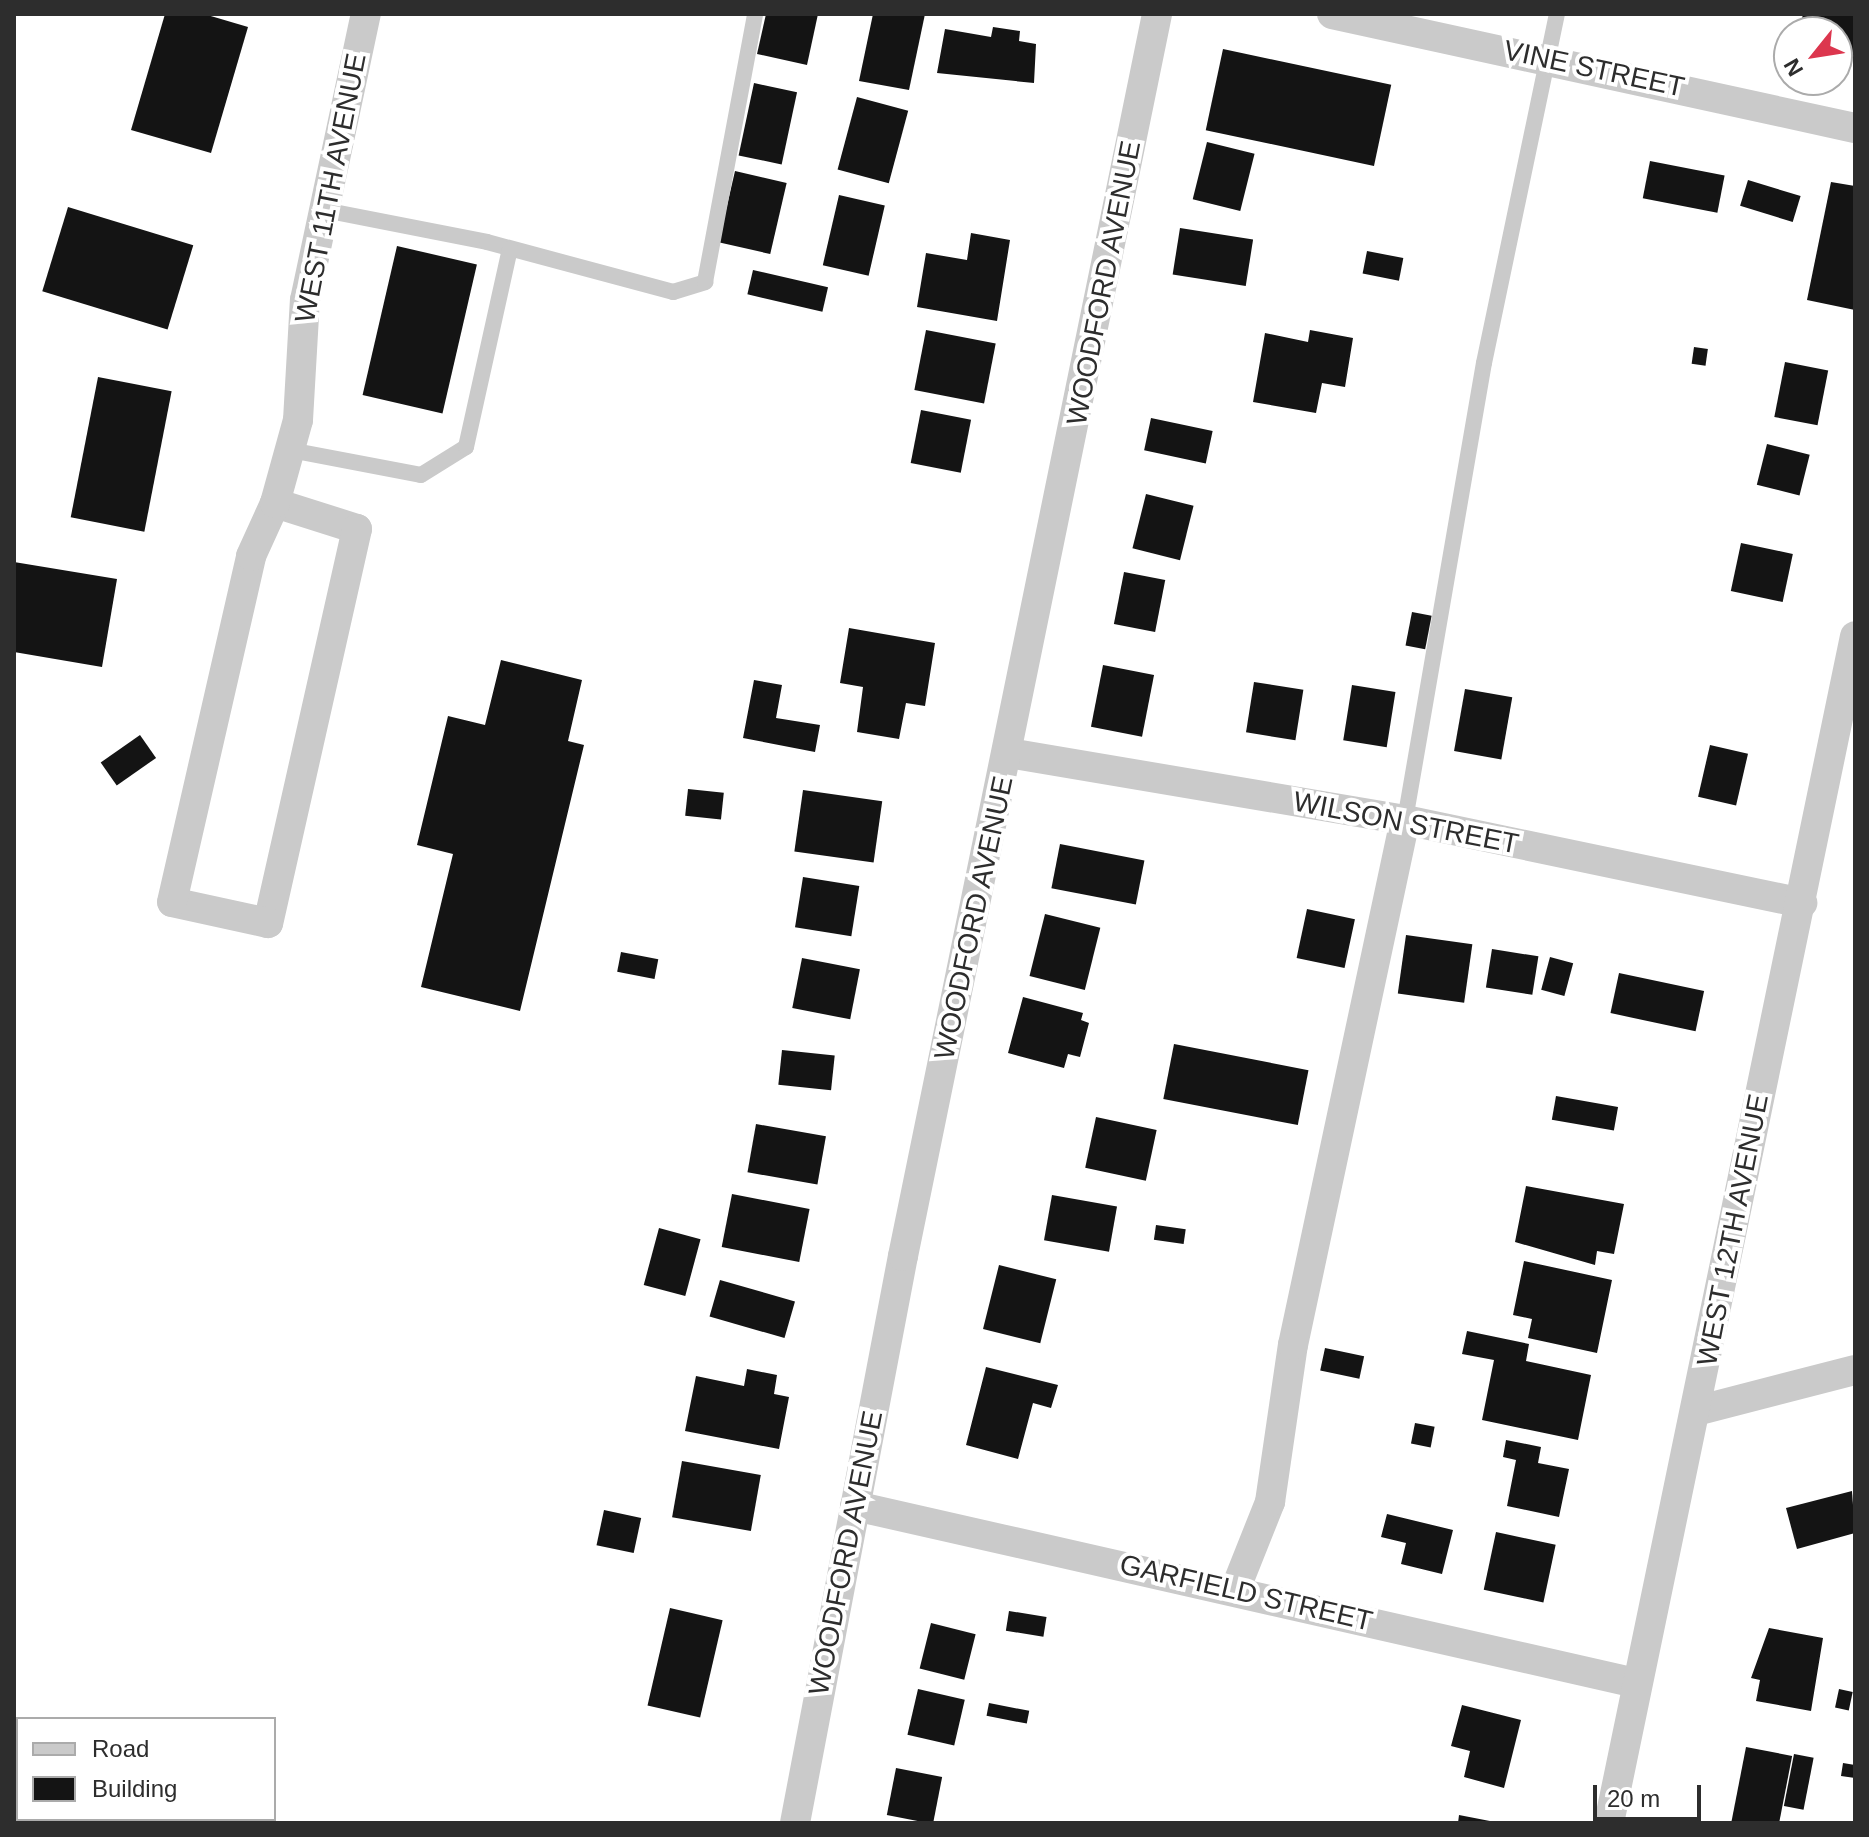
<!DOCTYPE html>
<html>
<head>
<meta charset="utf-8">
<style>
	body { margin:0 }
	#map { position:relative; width:1869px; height:1837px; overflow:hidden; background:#fff; font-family:Helvetica,sans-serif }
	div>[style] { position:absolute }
	.building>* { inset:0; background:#141414; transform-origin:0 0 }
	.lane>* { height:16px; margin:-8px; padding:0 8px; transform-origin:8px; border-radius:8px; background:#cacaca }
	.street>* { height:30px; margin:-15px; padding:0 15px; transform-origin:15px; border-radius:15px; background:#cacaca }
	span { translate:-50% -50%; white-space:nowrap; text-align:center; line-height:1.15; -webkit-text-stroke:8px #fff; paint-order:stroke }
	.street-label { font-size:28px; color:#2d2d2d }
	.frame { position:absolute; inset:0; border:16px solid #2d2d2d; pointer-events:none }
	.legend { position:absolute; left:16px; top:1717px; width:260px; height:104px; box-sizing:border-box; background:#fff; border:2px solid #ababab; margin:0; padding:10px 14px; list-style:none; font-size:24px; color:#2d2d2d }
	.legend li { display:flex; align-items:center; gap:16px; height:40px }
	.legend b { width:40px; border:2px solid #ababab }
	.north { position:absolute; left:1773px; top:16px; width:80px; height:80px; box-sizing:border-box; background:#fff; border:2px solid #ababab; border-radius:50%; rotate:240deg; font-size:22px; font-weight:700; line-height:32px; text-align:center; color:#2d2d2d }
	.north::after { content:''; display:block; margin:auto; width:28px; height:36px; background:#dc364e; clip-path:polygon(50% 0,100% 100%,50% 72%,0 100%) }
	.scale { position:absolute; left:1593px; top:1785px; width:108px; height:36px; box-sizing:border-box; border:4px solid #2d2d2d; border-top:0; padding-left:10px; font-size:24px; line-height:28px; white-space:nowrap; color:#2d2d2d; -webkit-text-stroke:6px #fff; paint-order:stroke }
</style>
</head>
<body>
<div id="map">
	<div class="building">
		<div style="clip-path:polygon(165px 14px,204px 14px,248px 27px,211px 153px,131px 130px)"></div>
		<div style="clip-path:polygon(766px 14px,818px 14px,807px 65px,757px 54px)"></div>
		<div style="clip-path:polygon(873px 14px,925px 14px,909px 90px,859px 81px)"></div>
		<div style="clip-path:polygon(1803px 14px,1855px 14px,1855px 53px,1837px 50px,1837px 32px,1799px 32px)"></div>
		<div style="clip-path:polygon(993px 27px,1020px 31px,1019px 41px,1036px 44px,1034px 83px,937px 73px,945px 29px,991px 37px)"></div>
		<div style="left:1223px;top:49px;width:172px;height:83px;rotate:12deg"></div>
		<div style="left:754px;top:83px;width:44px;height:74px;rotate:12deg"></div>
		<div style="left:857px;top:97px;width:53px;height:75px;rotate:15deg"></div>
		<div style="left:1207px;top:142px;width:49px;height:59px;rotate:14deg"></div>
		<div style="left:1650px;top:161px;width:76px;height:38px;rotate:11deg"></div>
		<div style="left:735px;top:171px;width:53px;height:73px;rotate:13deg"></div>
		<div style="left:1748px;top:180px;width:55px;height:27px;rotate:17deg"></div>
		<div style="clip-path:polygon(1831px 182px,1855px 186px,1855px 310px,1807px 300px)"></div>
		<div style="left:839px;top:195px;width:47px;height:72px;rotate:13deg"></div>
		<div style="left:68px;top:207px;width:131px;height:88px;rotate:17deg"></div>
		<div style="left:1180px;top:228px;width:74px;height:47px;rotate:9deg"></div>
		<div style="clip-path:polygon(971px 233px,1010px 240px,997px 321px,917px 307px,926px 253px,967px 260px)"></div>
		<div style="left:397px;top:246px;width:82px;height:153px;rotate:13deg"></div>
		<div style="left:1367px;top:251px;width:37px;height:23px;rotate:11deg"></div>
		<div style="left:753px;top:270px;width:77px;height:25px;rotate:13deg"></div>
		<div style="left:926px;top:330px;width:71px;height:61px;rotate:11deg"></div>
		<div style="clip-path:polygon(1310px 330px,1353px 338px,1345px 387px,1322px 383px,1316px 413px,1253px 402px,1265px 333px,1308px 342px)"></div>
		<div style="left:1694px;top:347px;width:14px;height:17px;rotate:8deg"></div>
		<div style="left:1785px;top:362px;width:44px;height:56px;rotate:11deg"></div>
		<div style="left:98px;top:377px;width:75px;height:143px;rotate:11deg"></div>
		<div style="left:921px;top:410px;width:51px;height:54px;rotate:11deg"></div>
		<div style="left:1151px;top:418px;width:63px;height:33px;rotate:12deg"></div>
		<div style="left:1767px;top:444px;width:44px;height:42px;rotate:14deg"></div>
		<div style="left:1146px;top:494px;width:49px;height:56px;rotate:14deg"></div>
		<div style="left:1741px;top:543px;width:53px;height:49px;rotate:12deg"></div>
		<div style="clip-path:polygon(14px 562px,117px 579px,102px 667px,14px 652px)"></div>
		<div style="left:1124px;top:572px;width:42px;height:53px;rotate:11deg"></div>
		<div style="left:1412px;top:612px;width:20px;height:34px;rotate:11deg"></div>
		<div style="clip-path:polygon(849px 628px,935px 643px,925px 706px,906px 703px,899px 739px,857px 732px,863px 687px,840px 683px)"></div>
		<div style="clip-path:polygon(501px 660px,582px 680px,568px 741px,584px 745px,520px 1011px,421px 987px,453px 854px,417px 845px,448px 716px,485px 725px)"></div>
		<div style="left:1103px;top:665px;width:52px;height:63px;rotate:11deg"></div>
		<div style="clip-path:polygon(754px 680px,782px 685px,776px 718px,820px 725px,815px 752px,743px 738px)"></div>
		<div style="left:1254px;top:682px;width:50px;height:51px;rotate:9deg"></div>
		<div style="left:1352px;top:685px;width:44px;height:56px;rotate:9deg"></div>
		<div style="left:1465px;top:689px;width:48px;height:63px;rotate:10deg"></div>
		<div style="left:140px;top:735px;width:28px;height:48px;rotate:55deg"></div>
		<div style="left:1710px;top:745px;width:39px;height:53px;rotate:13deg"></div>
		<div style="left:688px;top:789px;width:36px;height:27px;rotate:6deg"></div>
		<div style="left:803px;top:790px;width:80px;height:62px;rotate:8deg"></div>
		<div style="left:1060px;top:844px;width:86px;height:45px;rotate:11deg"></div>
		<div style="left:803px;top:877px;width:57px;height:51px;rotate:9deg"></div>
		<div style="left:1307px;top:909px;width:49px;height:50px;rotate:12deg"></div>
		<div style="left:1045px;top:914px;width:57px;height:64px;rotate:14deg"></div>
		<div style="left:1406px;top:935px;width:67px;height:59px;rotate:8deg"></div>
		<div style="left:1492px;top:949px;width:47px;height:39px;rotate:9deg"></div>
		<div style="left:621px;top:952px;width:38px;height:20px;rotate:11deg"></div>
		<div style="left:1550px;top:957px;width:24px;height:34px;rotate:15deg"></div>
		<div style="left:802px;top:958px;width:59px;height:51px;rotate:11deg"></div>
		<div style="left:1619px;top:973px;width:87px;height:41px;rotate:12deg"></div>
		<div style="clip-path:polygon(1023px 997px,1083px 1013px,1081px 1020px,1089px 1023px,1080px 1057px,1068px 1054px,1064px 1068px,1008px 1053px)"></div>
		<div style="left:1174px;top:1044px;width:137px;height:56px;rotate:11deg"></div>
		<div style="left:782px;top:1050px;width:53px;height:35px;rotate:6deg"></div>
		<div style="left:1556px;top:1096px;width:63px;height:24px;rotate:10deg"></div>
		<div style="left:1096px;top:1117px;width:62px;height:52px;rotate:12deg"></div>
		<div style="left:756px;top:1124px;width:71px;height:49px;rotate:10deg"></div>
		<div style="clip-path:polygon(1526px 1186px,1624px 1204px,1614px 1254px,1597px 1251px,1595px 1265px,1515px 1242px)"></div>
		<div style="left:732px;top:1194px;width:79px;height:54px;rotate:11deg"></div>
		<div style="left:1052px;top:1195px;width:66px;height:46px;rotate:10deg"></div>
		<div style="left:1156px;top:1225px;width:30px;height:15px;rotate:8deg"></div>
		<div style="left:659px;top:1228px;width:43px;height:59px;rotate:15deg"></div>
		<div style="clip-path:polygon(1524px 1261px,1612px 1280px,1597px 1353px,1528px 1338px,1532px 1319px,1513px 1315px)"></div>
		<div style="left:999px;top:1265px;width:59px;height:66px;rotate:14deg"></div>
		<div style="left:720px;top:1280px;width:78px;height:38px;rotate:16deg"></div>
		<div style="clip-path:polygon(1467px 1331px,1529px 1344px,1526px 1361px,1591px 1375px,1578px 1440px,1482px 1420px,1494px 1360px,1462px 1354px)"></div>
		<div style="left:1325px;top:1348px;width:40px;height:23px;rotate:12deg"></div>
		<div style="clip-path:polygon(986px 1367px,1058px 1385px,1051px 1408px,1033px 1403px,1018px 1459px,966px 1445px)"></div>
		<div style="clip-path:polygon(747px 1369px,777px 1375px,774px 1394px,789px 1397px,779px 1449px,685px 1431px,696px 1376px,744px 1386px)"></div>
		<div style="left:1415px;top:1423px;width:20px;height:21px;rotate:11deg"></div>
		<div style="clip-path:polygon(1506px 1440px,1541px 1447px,1538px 1463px,1569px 1469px,1559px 1517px,1507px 1506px,1516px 1460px,1503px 1457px)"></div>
		<div style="left:682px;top:1461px;width:80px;height:57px;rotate:10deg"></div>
		<div style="clip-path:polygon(1852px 1491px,1855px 1533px,1797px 1549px,1786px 1508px)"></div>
		<div style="left:604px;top:1510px;width:38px;height:36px;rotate:12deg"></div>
		<div style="clip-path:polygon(1387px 1514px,1453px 1530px,1442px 1574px,1401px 1564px,1406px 1543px,1381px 1537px)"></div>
		<div style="left:1496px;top:1532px;width:61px;height:59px;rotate:12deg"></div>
		<div style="left:670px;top:1608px;width:54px;height:100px;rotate:13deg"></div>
		<div style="left:1009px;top:1611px;width:38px;height:20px;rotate:9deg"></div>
		<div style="left:931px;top:1623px;width:46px;height:47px;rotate:14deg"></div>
		<div style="clip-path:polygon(1769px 1628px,1823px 1638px,1811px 1711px,1756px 1701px,1760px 1680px,1751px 1678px)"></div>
		<div style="left:918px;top:1689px;width:48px;height:47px;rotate:13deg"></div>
		<div style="left:1839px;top:1689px;width:14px;height:19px;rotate:12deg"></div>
		<div style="left:989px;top:1703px;width:41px;height:13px;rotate:11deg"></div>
		<div style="clip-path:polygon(1462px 1705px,1521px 1720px,1504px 1788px,1464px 1777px,1470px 1751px,1451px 1746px)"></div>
		<div style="left:1746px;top:1747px;width:47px;height:76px;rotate:11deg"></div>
		<div style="left:1794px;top:1754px;width:20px;height:53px;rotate:11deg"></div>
		<div style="clip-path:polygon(1843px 1763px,1855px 1765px,1855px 1778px,1841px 1776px)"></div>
		<div style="left:896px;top:1768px;width:47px;height:48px;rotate:11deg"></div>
		<div style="clip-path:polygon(1459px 1815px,1495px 1822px,1495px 1823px,1458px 1823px)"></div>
	</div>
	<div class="lane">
		<div style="left:324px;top:210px;width:166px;rotate:11.1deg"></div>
		<div style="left:487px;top:242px;width:193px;rotate:15deg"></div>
		<div style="left:673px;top:292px;width:34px;rotate:-17deg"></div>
		<div style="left:705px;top:282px;width:273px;rotate:-79.4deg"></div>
		<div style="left:290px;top:450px;width:133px;rotate:10.8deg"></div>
		<div style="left:421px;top:475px;width:53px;rotate:-31.9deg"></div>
		<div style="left:466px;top:447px;width:203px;rotate:-77.5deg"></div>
		<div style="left:1405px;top:820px;width:464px;rotate:-80.2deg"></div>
		<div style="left:1484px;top:363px;width:357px;rotate:-78.2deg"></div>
	</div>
	<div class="street">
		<div style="left:1332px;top:14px;width:535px;rotate:12.3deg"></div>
		<div style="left:275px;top:503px;width:86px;rotate:17.6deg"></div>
		<div style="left:357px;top:529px;width:404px;rotate:102.7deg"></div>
		<div style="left:268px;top:923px;width:98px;rotate:-167.7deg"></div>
		<div style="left:172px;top:902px;width:355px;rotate:-77.1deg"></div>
		<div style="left:251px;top:556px;width:58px;rotate:-65.6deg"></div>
		<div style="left:275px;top:503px;width:86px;rotate:-74.5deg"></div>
		<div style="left:298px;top:420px;width:120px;rotate:-86.7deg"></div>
		<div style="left:305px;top:300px;width:292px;rotate:-78deg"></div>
		<div style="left:1009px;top:753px;width:402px;rotate:9.6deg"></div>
		<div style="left:1405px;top:820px;width:406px;rotate:11.8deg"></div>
		<div style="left:1696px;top:1411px;width:164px;rotate:-14.5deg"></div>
		<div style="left:855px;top:1506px;width:801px;rotate:12.77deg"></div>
		<div style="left:1235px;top:1590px;width:95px;rotate:-68.3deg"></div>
		<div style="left:1270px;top:1502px;width:159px;rotate:-81.7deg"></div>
		<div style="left:1293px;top:1345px;width:537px;rotate:-77.96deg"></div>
		<div style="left:795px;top:1823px;width:577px;rotate:-79.22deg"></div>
		<div style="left:903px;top:1256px;width:1268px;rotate:-78.44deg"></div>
		<div style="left:1609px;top:1823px;width:1212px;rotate:-78.29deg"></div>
	</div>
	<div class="street-label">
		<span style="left:1594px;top:69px;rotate:12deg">VINE STREET</span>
		<span style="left:331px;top:188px;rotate:-79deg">WEST 11TH AVENUE</span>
		<span style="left:1104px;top:283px;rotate:-79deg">WOODFORD AVENUE</span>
		<span style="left:1406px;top:823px;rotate:11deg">WILSON STREET</span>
		<span style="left:974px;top:918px;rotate:-78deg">WOODFORD AVENUE</span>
		<span style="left:1733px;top:1230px;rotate:-79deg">WEST 12TH AVENUE</span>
		<span style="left:846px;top:1553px;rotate:-79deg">WOODFORD AVENUE</span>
		<span style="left:1246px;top:1593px;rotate:13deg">GARFIELD STREET</span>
	</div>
	<div class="frame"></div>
	<ul class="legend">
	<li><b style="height:10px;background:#cacaca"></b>Road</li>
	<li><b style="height:22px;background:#141414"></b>Building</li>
	</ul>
	<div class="north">N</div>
	<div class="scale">20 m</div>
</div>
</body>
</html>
